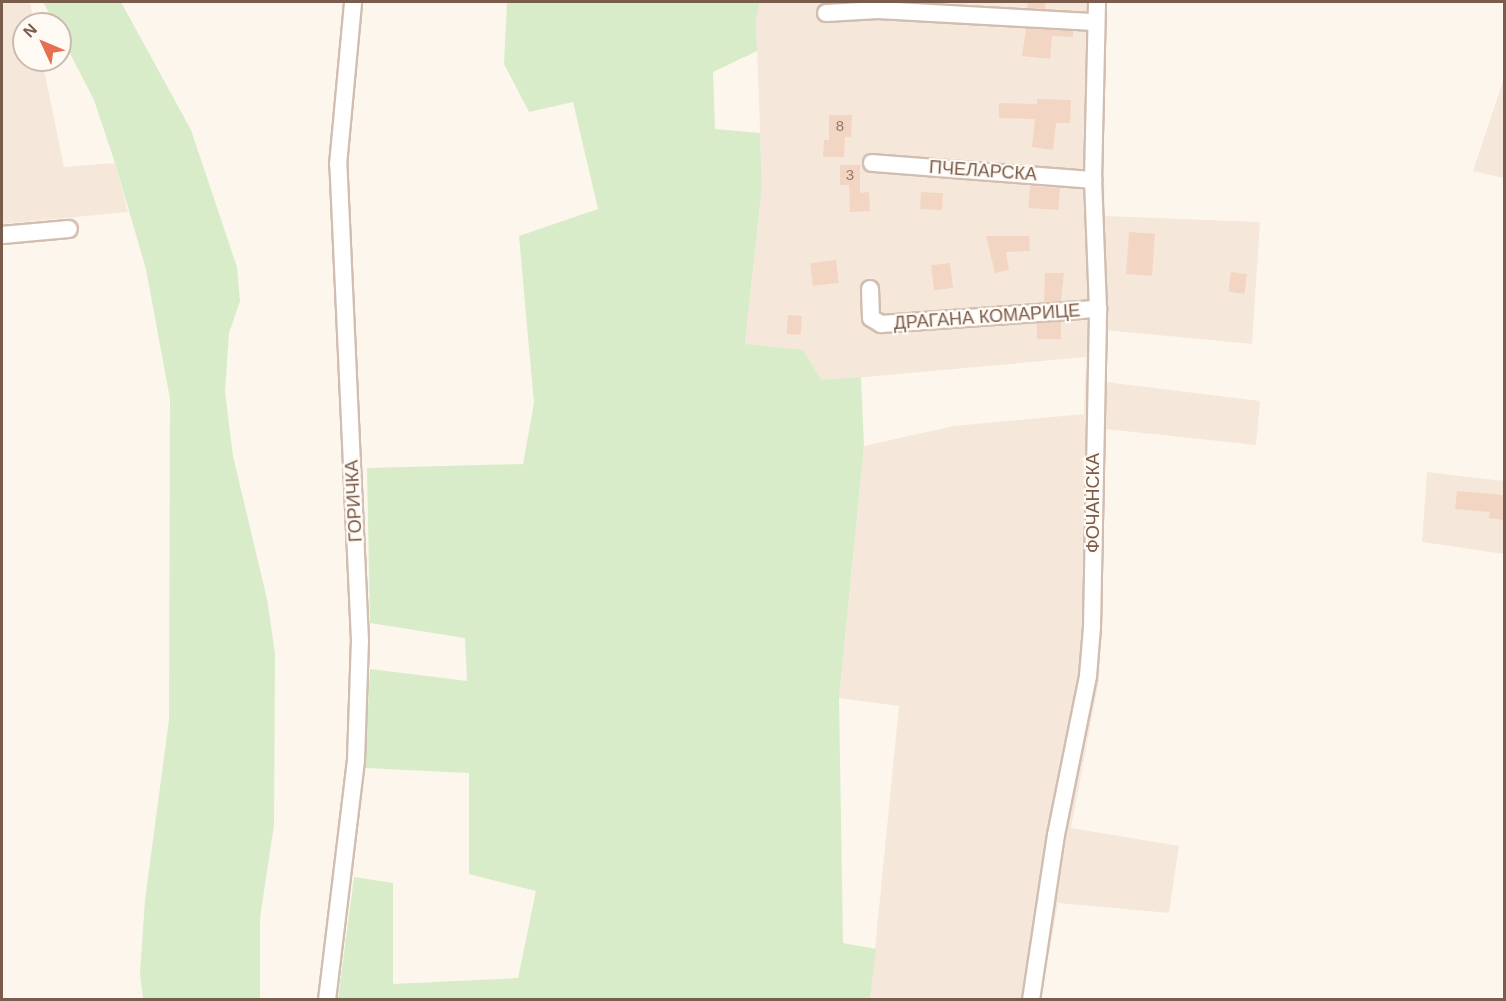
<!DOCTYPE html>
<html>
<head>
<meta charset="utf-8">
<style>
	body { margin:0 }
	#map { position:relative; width:1506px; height:1001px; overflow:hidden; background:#fdf6ec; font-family:Arial,sans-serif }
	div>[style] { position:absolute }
	.residential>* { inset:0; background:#f5e8da }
	.green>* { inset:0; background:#d8ecc9 }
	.building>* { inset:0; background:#f3d5c3; transform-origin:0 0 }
	.roads { filter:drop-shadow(2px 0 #d1beb0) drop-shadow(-2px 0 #d1beb0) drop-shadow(0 2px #d1beb0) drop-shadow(0 -2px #d1beb0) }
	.minor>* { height:16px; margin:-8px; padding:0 8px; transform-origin:8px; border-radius:8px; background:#fff }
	span { translate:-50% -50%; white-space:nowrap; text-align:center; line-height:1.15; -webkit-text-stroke:4.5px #fffaf3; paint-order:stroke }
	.number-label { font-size:15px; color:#987a6a }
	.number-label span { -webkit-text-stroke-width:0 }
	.street-label { font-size:18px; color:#7a5c4d }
	.frame { position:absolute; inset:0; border:3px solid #7a5c4d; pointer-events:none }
	.north { position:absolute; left:12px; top:12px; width:60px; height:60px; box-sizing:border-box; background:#fffaf3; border:2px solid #cabbb1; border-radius:50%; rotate:314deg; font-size:16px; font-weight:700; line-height:24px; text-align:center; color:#7a5c4d }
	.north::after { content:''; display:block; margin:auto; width:21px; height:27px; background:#e76f51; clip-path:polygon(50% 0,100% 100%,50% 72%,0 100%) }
</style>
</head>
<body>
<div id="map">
	<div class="residential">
		<div style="clip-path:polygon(2px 2px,30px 2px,34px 24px,24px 24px,24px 60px,42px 60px,64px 167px,115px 163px,128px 212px,2px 224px)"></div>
		<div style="clip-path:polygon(760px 2px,1104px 2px,1100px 23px,1105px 216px,1260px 222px,1252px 344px,1105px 330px,1105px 382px,1260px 401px,1256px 445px,1105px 429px,1099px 680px,1071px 828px,1179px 846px,1169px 913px,1058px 903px,1041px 999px,870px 999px,899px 706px,839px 698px,864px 446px,954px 426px,1084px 414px,1086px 357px,821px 381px,745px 345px,762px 186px,756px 20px)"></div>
		<div style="clip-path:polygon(1504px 78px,1504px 178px,1473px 171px)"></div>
		<div style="clip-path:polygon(1427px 472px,1504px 481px,1504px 554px,1422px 542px)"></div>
	</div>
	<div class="green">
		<div style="clip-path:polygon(43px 2px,121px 2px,191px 130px,237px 267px,240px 301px,229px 333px,225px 392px,233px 456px,267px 599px,275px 653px,274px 825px,260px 918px,260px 999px,143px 999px,140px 974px,145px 900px,169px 720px,170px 399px,146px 269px,115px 163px,94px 100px,60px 34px,60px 24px,55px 24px)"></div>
		<div style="clip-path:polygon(507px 2px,760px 2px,756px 20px,757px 51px,713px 72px,715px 129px,760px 133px,762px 186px,745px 344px,803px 350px,821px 380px,861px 377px,864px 446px,839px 698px,843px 943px,876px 949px,870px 999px,338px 999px,354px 877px,393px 883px,393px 984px,518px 978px,536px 891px,469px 874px,469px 773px,365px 768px,370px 669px,467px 681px,465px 638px,370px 623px,367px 468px,523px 464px,534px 403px,519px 236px,598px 209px,573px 102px,529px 112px,504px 64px)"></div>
	</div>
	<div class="building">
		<div style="clip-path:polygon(1028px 2px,1046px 2px,1045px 9px,1027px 8px)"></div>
		<div style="clip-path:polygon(1026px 29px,1073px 31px,1073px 37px,1052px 36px,1050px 59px,1022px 56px)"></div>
		<div style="clip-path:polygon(1037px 99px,1071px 100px,1070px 123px,1056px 123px,1053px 150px,1032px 147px,1035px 119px,999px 118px,999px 103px,1037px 104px)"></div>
		<div style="clip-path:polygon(829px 115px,852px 115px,851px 137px,845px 137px,844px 157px,823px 157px,824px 140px,829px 140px)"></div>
		<div style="clip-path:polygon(840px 165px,860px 165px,860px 193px,869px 192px,870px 211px,850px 212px,849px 185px,840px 185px)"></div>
		<div style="left:1030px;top:186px;width:30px;height:22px;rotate:4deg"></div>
		<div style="left:921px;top:192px;width:22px;height:17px;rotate:3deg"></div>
		<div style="left:1129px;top:232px;width:26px;height:42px;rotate:4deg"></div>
		<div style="clip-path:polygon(986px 236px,1029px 236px,1030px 251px,1006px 252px,1009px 270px,995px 273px)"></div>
		<div style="left:836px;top:260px;width:23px;height:26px;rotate:83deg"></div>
		<div style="left:950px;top:263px;width:25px;height:19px;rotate:83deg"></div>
		<div style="left:1231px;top:272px;width:16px;height:20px;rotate:7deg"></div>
		<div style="clip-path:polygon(1045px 273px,1064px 273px,1061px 301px,1044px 302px)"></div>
		<div style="left:788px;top:315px;width:14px;height:19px;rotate:4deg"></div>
		<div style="left:1061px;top:322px;width:17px;height:24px;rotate:90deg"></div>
		<div style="clip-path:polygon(1457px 491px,1504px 495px,1504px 520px,1489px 518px,1490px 512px,1455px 509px)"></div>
	</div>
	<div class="roads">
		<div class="minor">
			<div style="left:826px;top:13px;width:52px;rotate:-3.3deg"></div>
			<div style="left:878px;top:10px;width:217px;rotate:3.2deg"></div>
			<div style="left:872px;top:163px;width:222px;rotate:4.4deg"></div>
			<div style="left:2px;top:235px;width:67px;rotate:-5.1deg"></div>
			<div style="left:870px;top:289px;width:29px;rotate:88deg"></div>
			<div style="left:871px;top:318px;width:12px;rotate:31deg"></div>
			<div style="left:881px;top:324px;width:218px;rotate:-4deg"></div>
			<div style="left:327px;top:1000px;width:242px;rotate:-83.1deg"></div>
			<div style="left:356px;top:760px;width:119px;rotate:-88.1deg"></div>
			<div style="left:360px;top:641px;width:477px;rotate:-92.6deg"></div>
			<div style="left:338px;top:165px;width:164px;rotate:-84.7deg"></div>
			<div style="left:1031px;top:1000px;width:167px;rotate:-81.4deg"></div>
			<div style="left:1056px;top:835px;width:162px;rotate:-78.6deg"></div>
			<div style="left:1088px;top:676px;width:49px;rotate:-85.3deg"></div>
			<div style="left:1092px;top:627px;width:318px;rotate:-88.9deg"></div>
			<div style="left:1098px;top:309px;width:129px;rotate:-92.2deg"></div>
			<div style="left:1093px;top:180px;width:178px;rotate:-88.7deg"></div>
		</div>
	</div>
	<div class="number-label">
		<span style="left:840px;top:126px">8</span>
		<span style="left:850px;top:175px">3</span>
	</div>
	<div class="street-label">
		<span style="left:983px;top:171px;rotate:4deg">ПЧЕЛАРСКА</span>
		<span style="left:987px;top:317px;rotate:-4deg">ДРАГАНА КОМАРИЦЕ</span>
		<span style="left:354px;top:501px;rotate:-93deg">ГОРИЧКА</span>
		<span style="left:1093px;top:503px;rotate:-90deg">ФОЧАНСКА</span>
	</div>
	<div class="frame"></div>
	<div class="north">N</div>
</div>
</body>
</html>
